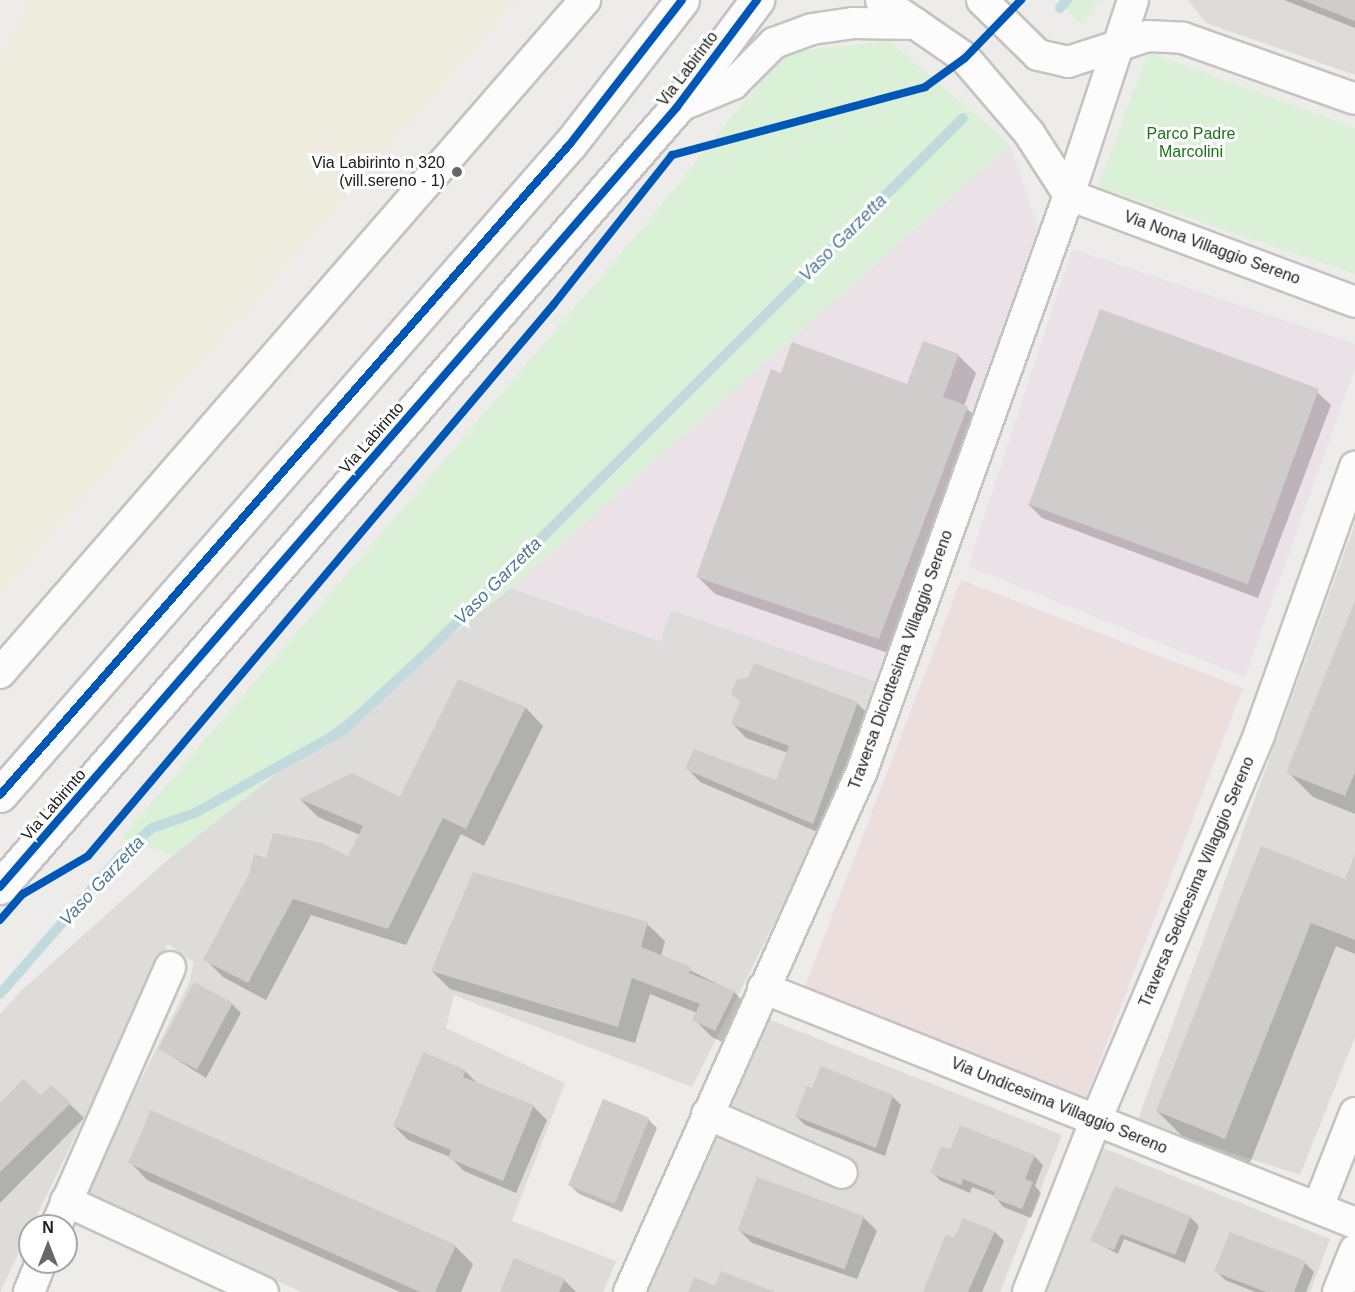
<!DOCTYPE html>
<html>
<head>
<meta charset="utf-8">
<style>
	body { margin:0 }
	#map { position:relative; width:1355px; height:1292px; overflow:hidden; background:#eeecea; font-family:Arial,sans-serif }
	div>[style] { position:absolute }
	.residential>* { inset:0; background:#dddcdb }
	.commercial>* { inset:0; background:#ebdedd; transform-origin:0 0 }
	.industrial>* { inset:0; background:#ebe2e8 }
	.farmland>* { inset:0; background:#edecde }
	.park>* { inset:0; background:#daf1d8 }
	.shadow>* { inset:0; background:#0003 }
	.stream>* { height:10px; margin:-5px; padding:0 5px; transform-origin:5px; border-radius:5px; background:#c0dade }
	.building>* { inset:0; background:#cfcccb; transform-origin:0 0 }
	.roads { filter:drop-shadow(2px 0 #c4c3c2) drop-shadow(-2px 0 #c4c3c2) drop-shadow(0 2px #c4c3c2) drop-shadow(0 -2px #c4c3c2) }
	.minor>* { height:30px; margin:-15px; padding:0 15px; transform-origin:15px; border-radius:15px; background:#fcfcfc }
	.tertiary>* { height:33px; margin:-16.5px; padding:0 16.5px; transform-origin:16.5px; border-radius:16.5px; background:#fcfcfc }
	.cycleway>* { height:8px; margin:-4px; padding:0 4px; transform-origin:4px; border-radius:4px; background:#0057b8 }
	.dots>* { width:16px; height:16px; translate:-50% -50%; box-sizing:border-box; border:3px solid #fff; border-radius:50% }
	span { translate:-50% -50%; white-space:nowrap; text-align:center; line-height:1.15; -webkit-text-stroke:6px #fff; paint-order:stroke }
	.street-label { font-size:16px; color:#202020 }
	.park-label { font-size:16px; color:#187617 }
	.poi-label { font-size:16px; color:#202020 }
	.right { translate:-100% -50%; text-align:right }
	.water-label { font-size:18px; color:#4e7a98; font-style:italic }
	.north { position:absolute; left:18px; top:1214px; width:60px; height:60px; box-sizing:border-box; background:#fff; border:2px solid #a6a6a6; border-radius:50%; rotate:0deg; font-size:16px; font-weight:700; line-height:24px; text-align:center; color:#202020 }
	.north::after { content:''; display:block; margin:auto; width:21px; height:27px; background:#686767; clip-path:polygon(50% 0,100% 100%,50% 72%,0 100%) }
</style>
</head>
<body>
<div id="map">
	<div class="residential">
		<div style="clip-path:polygon(1188px 0,1355px 0,1355px 75px,1206px 23px)"></div>
		<div style="clip-path:polygon(1355px 524px,1355px 1037px,1300px 1175px,1137px 1122px)"></div>
		<div style="clip-path:polygon(511px 588px,660px 641px,671px 609px,878px 682px,816px 840px,692px 1087px,454px 995px,446px 1028px,565px 1083px,512px 1221px,616px 1261px,603px 1292px,302px 1292px,83px 1196px,189px 983px,194px 962px,168px 944px,0 1292px,0 1014px,22px 990px,172px 856px)"></div>
		<div style="clip-path:polygon(760px 1016px,1062px 1135px,1000px 1292px,646px 1292px)"></div>
		<div style="clip-path:polygon(1103px 1148px,1330px 1239px,1310px 1292px,1046px 1292px)"></div>
	</div>
	<div class="commercial">
		<div style="left:961px;top:580px;width:302px;height:442px;rotate:21deg"></div>
	</div>
	<div class="industrial">
		<div style="clip-path:polygon(1010px 144px,1038px 228px,878px 682px,671px 610px,660px 641px,511px 588px)"></div>
		<div style="clip-path:polygon(1072px 249px,1355px 344px,1355px 369px,1245px 677px,968px 566px)"></div>
	</div>
	<div class="farmland">
		<div style="clip-path:polygon(30px 0,520px 0,0 596px,0 57px)"></div>
	</div>
	<div class="park">
		<div style="clip-path:polygon(1058px 0,1098px 0,1083px 26px)"></div>
		<div style="clip-path:polygon(890px 41px,1010px 144px,511px 588px,172px 856px,121px 838px,646px 224px,784px 52px)"></div>
		<div style="clip-path:polygon(1148px 52px,1355px 128px,1355px 274px,1098px 187px)"></div>
	</div>
	<div class="shadow">
		<div style="clip-path:polygon(1284px 0,1355px 0,1355px 28px)"></div>
		<div style="clip-path:polygon(958px 355px,976px 373px,964px 406px,985px 425px,897px 656px,715px 594px,697px 576px,782px 375px,908px 386px)"></div>
		<div style="clip-path:polygon(1317px 392px,1331px 405px,1258px 598px,1042px 518px,1028px 504px)"></div>
		<div style="clip-path:polygon(1355px 605px,1355px 814px,1313px 797px,1288px 772px)"></div>
		<div style="clip-path:polygon(458px 681px,526px 708px,543px 726px,484px 846px,461px 834px,406px 945px,311px 915px,266px 1000px,223px 977px,205px 959px,267px 860px,348px 858px,360px 835px,318px 817px,301px 800px,401px 799px)"></div>
		<div style="clip-path:polygon(857px 703px,871px 717px,827px 836px,700px 782px,687px 768px,776px 782px,788px 753px,746px 738px,733px 724px)"></div>
		<div style="clip-path:polygon(1262px 848px,1346px 881px,1355px 857px,1355px 954px,1336px 946px,1250px 1163px,1182px 1136px,1157px 1111px)"></div>
		<div style="clip-path:polygon(647px 924px,665px 941px,661px 956px,734px 992px,752px 1010px,734px 1048px,712px 1037px,694px 1019px,697px 1013px,650px 994px,635px 1043px,450px 989px,432px 971px)"></div>
		<div style="clip-path:polygon(232px 1004px,241px 1013px,206px 1078px,159px 1048px)"></div>
		<div style="clip-path:polygon(465px 1071px,479px 1085px,533px 1106px,547px 1120px,516px 1193px,464px 1171px,450px 1157px,408px 1140px,394px 1126px)"></div>
		<div style="clip-path:polygon(52px 1087px,84px 1118px,0 1203px,0 1105px,41px 1097px)"></div>
		<div style="clip-path:polygon(892px 1096px,901px 1105px,885px 1156px,805px 1125px,796px 1116px)"></div>
		<div style="clip-path:polygon(648px 1119px,657px 1128px,622px 1212px,579px 1194px,570px 1185px)"></div>
		<div style="clip-path:polygon(950px 1151px,1034px 1156px,1043px 1165px,1035px 1186px,1041px 1193px,1031px 1218px,1003px 1207px,995px 1196px,972px 1187px,970px 1193px,941px 1181px,932px 1172px)"></div>
		<div style="clip-path:polygon(130px 1162px,455px 1246px,473px 1264px,461px 1292px,400px 1292px,147px 1180px)"></div>
		<div style="clip-path:polygon(863px 1217px,877px 1231px,857px 1279px,752px 1243px,738px 1229px)"></div>
		<div style="clip-path:polygon(1190px 1217px,1199px 1226px,1185px 1263px,1124px 1239px,1118px 1254px,1092px 1240px)"></div>
		<div style="clip-path:polygon(964px 1220px,995px 1232px,1004px 1241px,982px 1292px,925px 1292px)"></div>
		<div style="clip-path:polygon(1305px 1263px,1314px 1272px,1306px 1292px,1255px 1292px,1225px 1280px,1216px 1271px)"></div>
		<div style="clip-path:polygon(564px 1280px,576px 1292px,502px 1292px)"></div>
	</div>
	<div class="stream">
		<div style="left:1060px;top:8px;width:11px;rotate:-49deg"></div>
		<div style="left:0;top:994px;width:186px;rotate:-48.9deg"></div>
		<div style="left:122px;top:854px;width:40px;rotate:-41deg"></div>
		<div style="left:152px;top:828px;width:46px;rotate:-19.2deg"></div>
		<div style="left:195px;top:813px;width:168px;rotate:-29.2deg"></div>
		<div style="left:342px;top:731px;width:113px;rotate:-42.9deg"></div>
		<div style="left:425px;top:654px;width:759px;rotate:-44.89deg"></div>
	</div>
	<div class="building">
		<div style="clip-path:polygon(1302px 0,1355px 0,1355px 21px)"></div>
		<div style="left:1100px;top:309px;width:233px;height:208px;rotate:20deg"></div>
		<div style="clip-path:polygon(923px 341px,959px 354px,943px 397px,968px 406px,879px 639px,696px 577px,771px 369px,781px 373px,792px 342px,907px 384px)"></div>
		<div style="clip-path:polygon(1355px 601px,1355px 772px,1345px 796px,1286px 773px)"></div>
		<div style="clip-path:polygon(754px 663px,858px 702px,813px 824px,685px 769px,694px 749px,776px 780px,789px 746px,731px 724px,740px 701px,731px 694px,737px 679px,748px 678px)"></div>
		<div style="clip-path:polygon(458px 679px,526px 707px,466px 829px,443px 818px,388px 929px,293px 899px,248px 983px,203px 960px,249px 874px,254px 854px,266px 858px,273px 833px,322px 843px,348px 856px,363px 826px,299px 799px,352px 773px,400px 797px)"></div>
		<div style="clip-path:polygon(1261px 846px,1345px 879px,1355px 854px,1355px 940px,1311px 923px,1225px 1139px,1156px 1111px)"></div>
		<div style="clip-path:polygon(473px 872px,648px 922px,641px 947px,691px 967px,689px 973px,735px 991px,715px 1031px,692px 1020px,700px 1004px,632px 978px,618px 1027px,431px 971px)"></div>
		<div style="left:194px;top:982px;width:44px;height:76px;rotate:28deg"></div>
		<div style="clip-path:polygon(423px 1052px,466px 1070px,463px 1077px,534px 1105px,503px 1181px,448px 1158px,451px 1150px,393px 1126px)"></div>
		<div style="clip-path:polygon(821px 1066px,893px 1095px,876px 1148px,795px 1116px,807px 1086px,812px 1088px)"></div>
		<div style="clip-path:polygon(23px 1079px,41px 1095px,51px 1085px,71px 1103px,0 1172px,0 1103px)"></div>
		<div style="left:603px;top:1099px;width:50px;height:93px;rotate:22deg"></div>
		<div style="clip-path:polygon(151px 1110px,456px 1245px,435px 1292px,420px 1292px,128px 1163px)"></div>
		<div style="clip-path:polygon(960px 1125px,1035px 1155px,1025px 1179px,1033px 1182px,1022px 1209px,993px 1198px,995px 1192px,963px 1179px,961px 1185px,930px 1173px,941px 1146px,950px 1149px)"></div>
		<div style="left:757px;top:1177px;width:114px;height:57px;rotate:20deg"></div>
		<div style="clip-path:polygon(1115px 1186px,1191px 1216px,1175px 1255px,1121px 1234px,1114px 1250px,1090px 1241px)"></div>
		<div style="clip-path:polygon(963px 1218px,995px 1231px,968px 1292px,923px 1292px,946px 1234px,955px 1238px)"></div>
		<div style="clip-path:polygon(1230px 1232px,1306px 1261px,1294px 1292px,1266px 1292px,1214px 1272px)"></div>
		<div style="clip-path:polygon(514px 1258px,565px 1279px,559px 1292px,500px 1292px)"></div>
		<div style="clip-path:polygon(721px 1271px,775px 1292px,688px 1292px,694px 1277px,715px 1286px)"></div>
	</div>
	<div class="roads">
		<div class="minor">
			<div style="left:881px;top:0;width:102px;rotate:34.6deg"></div>
			<div style="left:965px;top:58px;width:99px;rotate:49.5deg"></div>
			<div style="left:1029px;top:133px;width:74px;rotate:57.2deg"></div>
			<div style="left:1069px;top:195px;width:305px;rotate:20.5deg"></div>
			<div style="left:982px;top:0;width:78px;rotate:44.5deg"></div>
			<div style="left:1038px;top:55px;width:31px;rotate:13deg"></div>
			<div style="left:1068px;top:62px;width:84px;rotate:-18deg"></div>
			<div style="left:1148px;top:36px;width:35px;rotate:3deg"></div>
			<div style="left:1183px;top:38px;width:182px;rotate:19.5deg"></div>
			<div style="left:677px;top:107px;width:61px;rotate:-22.3deg"></div>
			<div style="left:733px;top:84px;width:58px;rotate:-45deg"></div>
			<div style="left:774px;top:43px;width:40px;rotate:-20.2deg"></div>
			<div style="left:812px;top:29px;width:41px;rotate:-8.3deg"></div>
			<div style="left:853px;top:23px;width:63px;rotate:0.9deg"></div>
			<div style="left:0;top:673px;width:892px;rotate:-49deg"></div>
			<div style="left:763px;top:988px;width:637px;rotate:21.65deg"></div>
			<div style="left:707px;top:1114px;width:147px;rotate:23.6deg"></div>
			<div style="left:66px;top:1201px;width:217px;rotate:24.8deg"></div>
			<div style="left:1318px;top:1207px;width:101px;rotate:-68.5deg"></div>
			<div style="left:56px;top:1226px;width:283px;rotate:-66.2deg"></div>
			<div style="left:29px;top:1292px;width:32px;rotate:-68deg"></div>
			<div style="left:629px;top:1292px;width:571px;rotate:-65.91deg"></div>
			<div style="left:862px;top:771px;width:612px;rotate:-70.23deg"></div>
			<div style="left:1069px;top:195px;width:205px;rotate:-71.8deg"></div>
			<div style="left:1028px;top:1292px;width:183px;rotate:-68.5deg"></div>
			<div style="left:1095px;top:1122px;width:420px;rotate:-67deg"></div>
			<div style="left:1259px;top:735px;width:285px;rotate:-70.3deg"></div>
			<div style="left:1338px;top:1292px;width:45px;rotate:-68deg"></div>
		</div>
		<div class="tertiary">
			<div style="left:0;top:795px;width:865px;rotate:-48.8deg"></div>
			<div style="left:570px;top:144px;width:182px;rotate:-52.1deg"></div>
			<div style="left:0;top:887px;width:1033px;rotate:-49.04deg"></div>
			<div style="left:677px;top:107px;width:134px;rotate:-53.2deg"></div>
		</div>
	</div>
	<div class="cycleway">
		<div style="left:0;top:795px;width:865px;rotate:-48.8deg"></div>
		<div style="left:570px;top:144px;width:182px;rotate:-52.1deg"></div>
		<div style="left:0;top:887px;width:1033px;rotate:-49.04deg"></div>
		<div style="left:677px;top:107px;width:134px;rotate:-53.2deg"></div>
		<div style="left:0;top:920px;width:35px;rotate:-49deg"></div>
		<div style="left:23px;top:894px;width:75px;rotate:-30.3deg"></div>
		<div style="left:88px;top:856px;width:722px;rotate:-49.83deg"></div>
		<div style="left:554px;top:304px;width:190px;rotate:-51.6deg"></div>
		<div style="left:672px;top:155px;width:262px;rotate:-15deg"></div>
		<div style="left:925px;top:87px;width:49px;rotate:-35.9deg"></div>
		<div style="left:965px;top:58px;width:81px;rotate:-46deg"></div>
	</div>
	<div class="dots">
		<div style="left:457px;top:172px;background:#686767"></div>
	</div>
	<div class="street-label">
		<span style="left:688px;top:69px;rotate:-53deg">Via Labirinto</span>
		<span style="left:1212px;top:248px;rotate:20deg">Via Nona Villaggio Sereno</span>
		<span style="left:372px;top:438px;rotate:-49deg">Via Labirinto</span>
		<span style="left:901px;top:660px;rotate:-70deg">Traversa Diciottesima Villaggio Sereno</span>
		<span style="left:54px;top:805px;rotate:-49deg">Via Labirinto</span>
		<span style="left:1197px;top:882px;rotate:-67deg">Traversa Sedicesima Villaggio Sereno</span>
		<span style="left:1059px;top:1106px;rotate:22deg">Via Undicesima Villaggio Sereno</span>
	</div>
	<div class="park-label">
		<span style="left:1191px;top:143px">Parco Padre<br>Marcolini</span>
	</div>
	<div class="poi-label">
		<span class="right" style="left:445px;top:172px">Via Labirinto n 320<br>(vill.sereno - 1)</span>
	</div>
	<div class="water-label">
		<span style="left:843px;top:238px;rotate:-45deg">Vaso Garzetta</span>
		<span style="left:498px;top:581px;rotate:-45deg">Vaso Garzetta</span>
		<span style="left:102px;top:881px;rotate:-47deg">Vaso Garzetta</span>
	</div>
	<div class="north">N</div>
</div>
</body>
</html>
